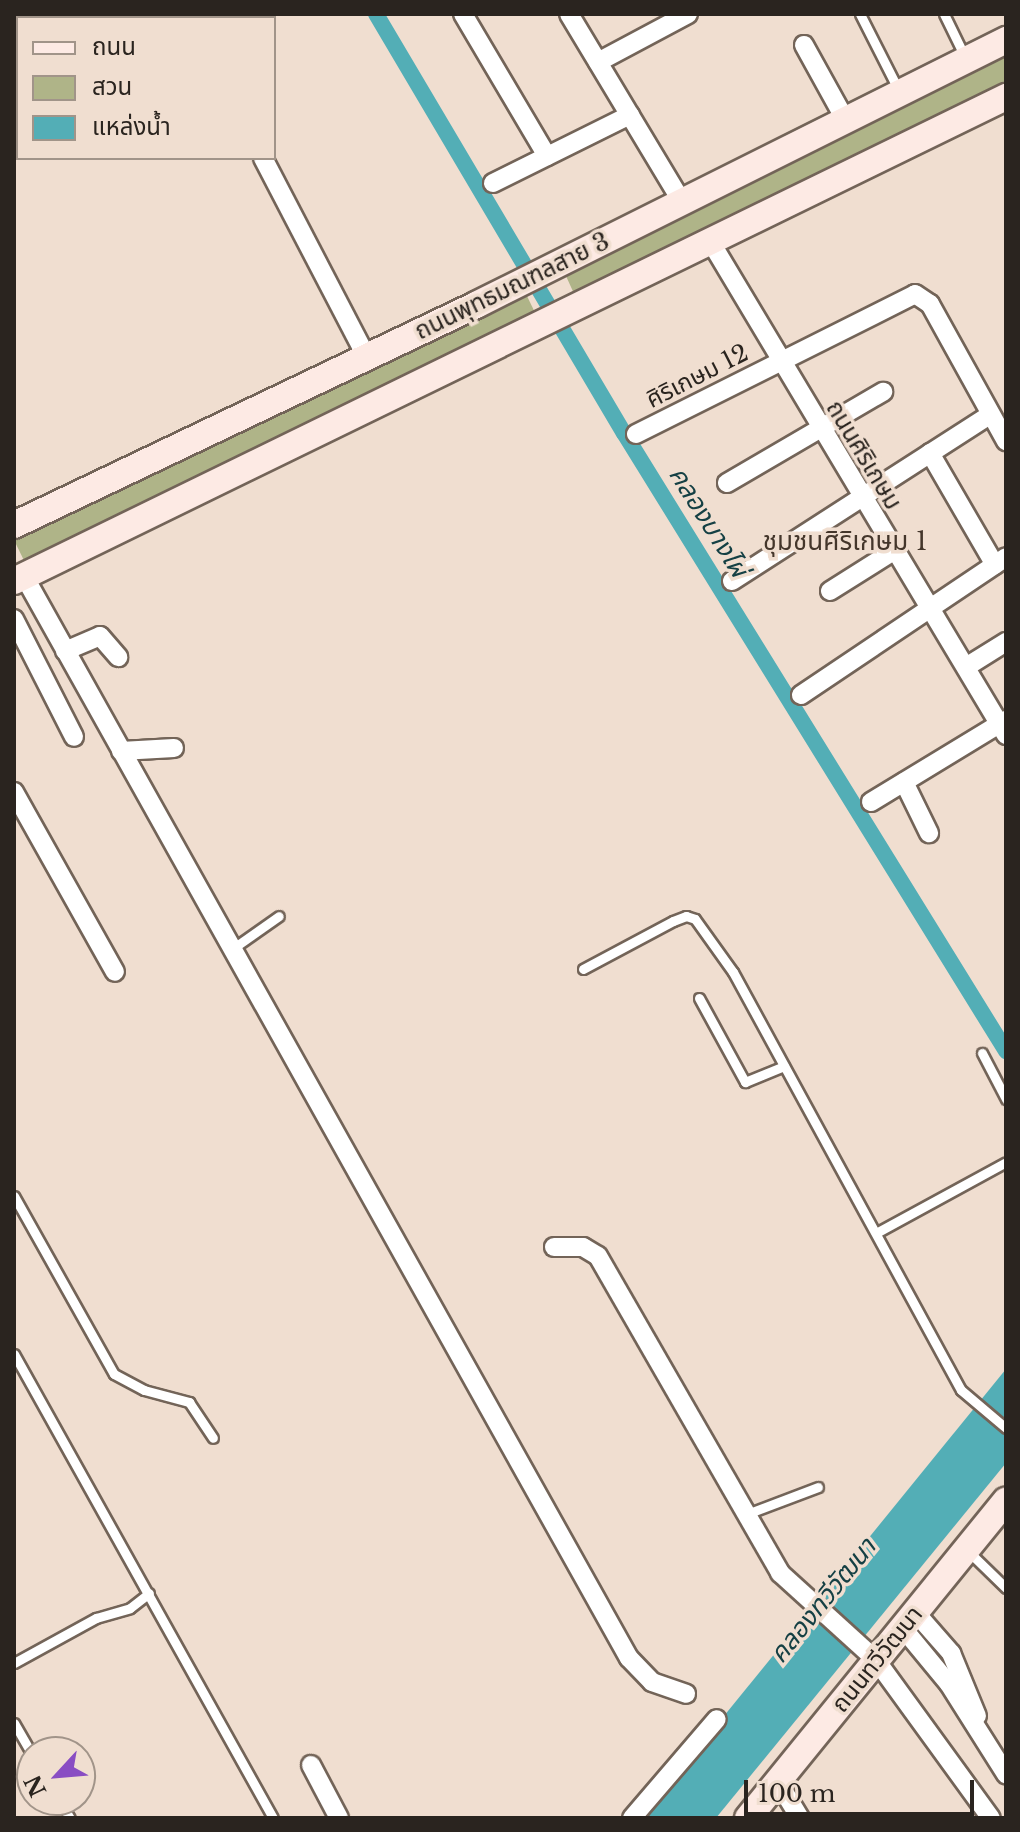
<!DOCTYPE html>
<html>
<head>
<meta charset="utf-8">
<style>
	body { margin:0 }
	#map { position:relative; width:1020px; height:1832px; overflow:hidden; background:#f0ded0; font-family:"Libre Baskerville","Noto Sans Thai",serif }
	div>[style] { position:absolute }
	.green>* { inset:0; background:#afb488; transform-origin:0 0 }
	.water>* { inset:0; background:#53aeb6 }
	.canal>* { height:16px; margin:-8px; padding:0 8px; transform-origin:8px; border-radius:8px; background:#53aeb6 }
	.roads { filter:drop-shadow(2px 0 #736458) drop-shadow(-2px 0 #736458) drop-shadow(0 2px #736458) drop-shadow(0 -2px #736458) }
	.lane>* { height:9px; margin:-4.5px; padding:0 4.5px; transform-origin:4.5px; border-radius:4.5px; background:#fff }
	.street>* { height:18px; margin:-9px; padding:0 9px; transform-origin:9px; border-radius:9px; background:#fff }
	.secondary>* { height:26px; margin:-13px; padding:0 13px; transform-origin:13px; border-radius:13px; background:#fdeae4 }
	span { translate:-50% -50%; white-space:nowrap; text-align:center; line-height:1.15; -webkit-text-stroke:7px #f0ded0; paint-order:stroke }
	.street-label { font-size:24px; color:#2a241f }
	.water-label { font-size:26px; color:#154044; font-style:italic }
	.neighbourhood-label { font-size:26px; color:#44362b }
	.frame { position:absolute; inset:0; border:16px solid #2a241f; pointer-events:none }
	.legend { position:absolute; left:16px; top:16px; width:260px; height:144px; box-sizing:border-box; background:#f0ded0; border:2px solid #a19489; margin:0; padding:10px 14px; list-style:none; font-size:24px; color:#2a241f }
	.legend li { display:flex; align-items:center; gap:16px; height:40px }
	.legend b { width:40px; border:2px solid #a19489 }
	.north { position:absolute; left:16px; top:1736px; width:80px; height:80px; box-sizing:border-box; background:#f0ded0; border:2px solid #a19489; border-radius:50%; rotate:244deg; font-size:22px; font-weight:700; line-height:32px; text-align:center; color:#2a241f }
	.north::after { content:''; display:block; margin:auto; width:28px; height:36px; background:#894dc3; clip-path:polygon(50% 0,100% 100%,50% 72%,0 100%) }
	.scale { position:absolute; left:744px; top:1780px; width:230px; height:36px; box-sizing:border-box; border:4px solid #2a241f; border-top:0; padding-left:10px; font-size:24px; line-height:28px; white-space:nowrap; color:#2a241f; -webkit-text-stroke:6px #f0ded0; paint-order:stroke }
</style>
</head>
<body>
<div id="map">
	<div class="green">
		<div style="clip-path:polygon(1006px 48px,1006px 82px,576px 298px,566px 276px)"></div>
		<div style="left:525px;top:292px;width:30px;height:568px;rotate:64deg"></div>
	</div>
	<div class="water">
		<div style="clip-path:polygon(1006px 1369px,1006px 1463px,716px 1818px,641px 1818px)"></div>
	</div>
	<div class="canal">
		<div style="left:376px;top:14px;width:487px;rotate:59.4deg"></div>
		<div style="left:624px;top:433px;width:727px;rotate:58.28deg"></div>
	</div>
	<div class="roads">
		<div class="lane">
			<div style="left:860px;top:14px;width:86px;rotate:63.1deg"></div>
			<div style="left:944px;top:14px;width:48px;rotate:64deg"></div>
			<div style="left:232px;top:949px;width:57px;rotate:-35.1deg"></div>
			<div style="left:583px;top:969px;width:102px;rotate:-28.1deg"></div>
			<div style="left:673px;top:921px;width:14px;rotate:-21deg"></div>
			<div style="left:686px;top:916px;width:9px;rotate:18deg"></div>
			<div style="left:695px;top:919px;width:65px;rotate:54.4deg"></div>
			<div style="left:733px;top:972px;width:476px;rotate:61.4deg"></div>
			<div style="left:961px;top:1390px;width:59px;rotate:40.2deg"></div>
			<div style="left:699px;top:998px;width:96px;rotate:61.3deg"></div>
			<div style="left:745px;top:1082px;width:42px;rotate:-22.3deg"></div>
			<div style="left:982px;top:1053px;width:52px;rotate:62.4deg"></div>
			<div style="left:14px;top:1196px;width:204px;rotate:60.7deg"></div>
			<div style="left:114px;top:1374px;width:34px;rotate:28deg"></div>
			<div style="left:144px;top:1390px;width:47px;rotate:14.9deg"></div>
			<div style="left:189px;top:1402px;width:43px;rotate:56.3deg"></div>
			<div style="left:876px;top:1233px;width:148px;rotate:-28.6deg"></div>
			<div style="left:14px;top:1354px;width:531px;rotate:60.83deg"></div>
			<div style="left:744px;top:1515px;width:79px;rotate:-20.7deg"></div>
			<div style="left:968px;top:1551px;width:53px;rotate:44.2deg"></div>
			<div style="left:14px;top:1663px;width:94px;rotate:-28.8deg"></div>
			<div style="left:96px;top:1618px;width:35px;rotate:-16deg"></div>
			<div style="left:130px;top:1608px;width:24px;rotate:-38deg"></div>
			<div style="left:14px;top:1723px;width:36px;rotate:60deg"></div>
			<div style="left:59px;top:1800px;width:21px;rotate:59deg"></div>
		</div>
		<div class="street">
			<div style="left:179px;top:14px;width:4px;rotate:63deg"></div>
			<div style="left:463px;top:14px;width:165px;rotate:59.4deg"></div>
			<div style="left:569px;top:14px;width:219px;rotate:59deg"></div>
			<div style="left:804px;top:45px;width:87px;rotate:61.1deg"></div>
			<div style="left:598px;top:62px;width:102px;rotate:-28.1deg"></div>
			<div style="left:263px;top:158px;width:225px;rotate:62.5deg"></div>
			<div style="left:493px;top:183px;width:153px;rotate:-26.4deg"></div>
			<div style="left:709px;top:239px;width:578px;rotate:59.09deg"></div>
			<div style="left:636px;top:434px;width:312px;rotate:-26.6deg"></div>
			<div style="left:915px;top:294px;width:18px;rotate:34deg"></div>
			<div style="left:930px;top:304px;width:157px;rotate:61deg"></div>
			<div style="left:930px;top:453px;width:129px;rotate:59.9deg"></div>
			<div style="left:727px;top:483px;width:181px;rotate:-30.3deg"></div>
			<div style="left:24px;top:576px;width:1240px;rotate:60.79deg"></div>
			<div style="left:629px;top:1658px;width:33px;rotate:46deg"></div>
			<div style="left:652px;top:1682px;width:36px;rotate:19deg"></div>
			<div style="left:732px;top:581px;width:307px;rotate:-32.8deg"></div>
			<div style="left:830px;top:591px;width:77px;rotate:-32.2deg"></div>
			<div style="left:14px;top:619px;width:132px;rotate:63deg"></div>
			<div style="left:65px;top:651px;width:38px;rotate:-23deg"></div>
			<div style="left:100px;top:636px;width:28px;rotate:49deg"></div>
			<div style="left:966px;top:667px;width:47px;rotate:-32deg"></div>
			<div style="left:801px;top:695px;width:247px;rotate:-33.9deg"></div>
			<div style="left:121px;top:751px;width:53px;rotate:-3.2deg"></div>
			<div style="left:904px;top:782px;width:57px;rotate:63.9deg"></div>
			<div style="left:14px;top:792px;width:206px;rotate:60.7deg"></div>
			<div style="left:871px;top:802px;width:158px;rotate:-31.3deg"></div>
			<div style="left:554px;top:1247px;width:29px"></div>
			<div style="left:583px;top:1247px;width:17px;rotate:31deg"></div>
			<div style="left:598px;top:1256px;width:366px;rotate:60.1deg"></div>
			<div style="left:780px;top:1573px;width:130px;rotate:42.2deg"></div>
			<div style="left:876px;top:1660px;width:195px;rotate:54deg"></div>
			<div style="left:915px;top:1612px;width:55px;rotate:48.7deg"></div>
			<div style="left:951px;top:1653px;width:68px;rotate:67.6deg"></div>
			<div style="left:902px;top:1627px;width:74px;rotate:50.5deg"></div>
			<div style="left:949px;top:1684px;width:107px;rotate:57.7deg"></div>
			<div style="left:311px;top:1765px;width:60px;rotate:62.2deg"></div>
			<div style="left:778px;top:1782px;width:42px;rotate:58.6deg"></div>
			<div style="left:632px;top:1818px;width:130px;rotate:-49.4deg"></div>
		</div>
		<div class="secondary">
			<div style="left:14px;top:525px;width:512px;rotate:-25.46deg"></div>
			<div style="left:476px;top:305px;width:593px;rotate:-26.57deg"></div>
			<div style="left:14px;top:581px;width:1104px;rotate:-26.01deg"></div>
			<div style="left:748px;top:1818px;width:409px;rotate:-50.9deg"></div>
		</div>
	</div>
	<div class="street-label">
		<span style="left:512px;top:286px;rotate:-26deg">ถนนพุทธมณฑลสาย 3</span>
		<span style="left:697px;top:376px;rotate:-27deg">ศิริเกษม 12</span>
		<span style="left:864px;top:455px;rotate:59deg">ถนนศิริเกษม</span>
		<span style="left:877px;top:1659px;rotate:-51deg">ถนนทวีวัฒนา</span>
	</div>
	<div class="water-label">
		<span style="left:708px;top:522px;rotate:58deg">คลองบางไผ่</span>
		<span style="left:823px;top:1601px;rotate:-51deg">คลองทวีวัฒนา</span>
	</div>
	<div class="neighbourhood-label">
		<span style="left:845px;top:542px">ชุมชนศิริเกษม 1</span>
	</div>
	<div class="frame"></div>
	<ul class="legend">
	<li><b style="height:10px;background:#fdeae4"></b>ถนน</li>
	<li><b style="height:22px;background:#afb488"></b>สวน</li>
	<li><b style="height:22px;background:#53aeb6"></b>แหล่งน้ำ</li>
	</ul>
	<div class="north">N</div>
	<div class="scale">100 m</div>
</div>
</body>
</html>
